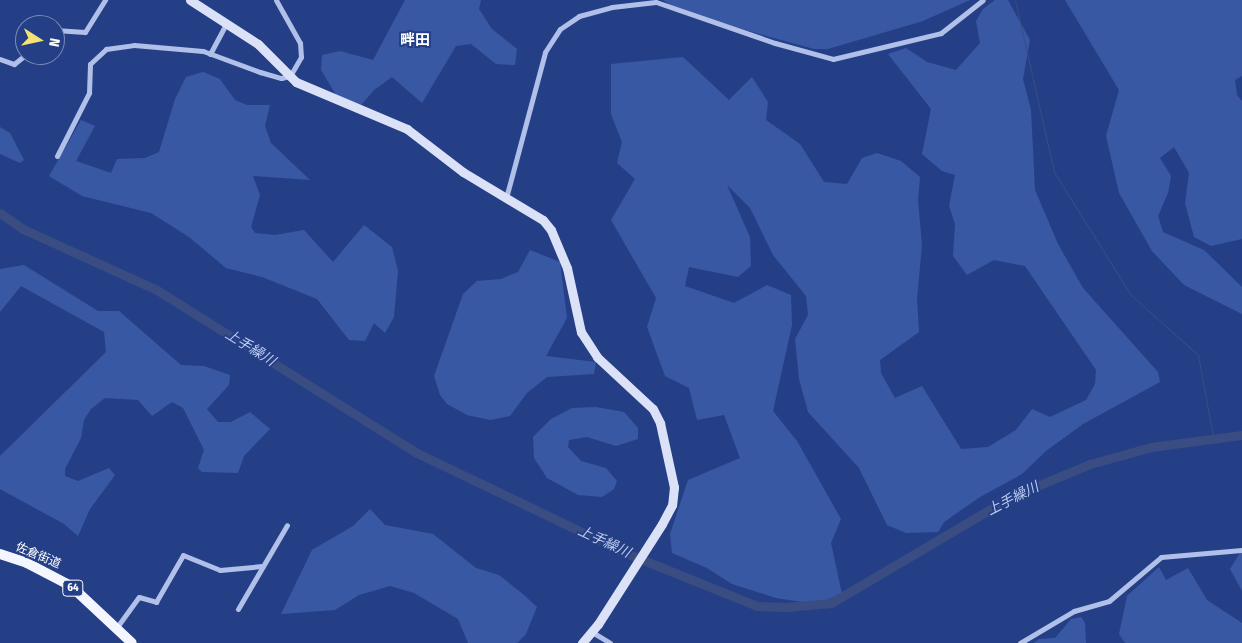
<!DOCTYPE html>
<html>
<head>
<meta charset="utf-8">
<style>
	body { margin:0 }
	#map { position:relative; width:1242px; height:643px; overflow:hidden; background:#253f87; font-family:"Fira Sans Condensed","Noto Sans JP",sans-serif }
	div>[style] { position:absolute }
	.green>* { inset:0; background:#3958a4 }
	.stream>* { height:1px; margin:-0.5px; padding:0 0.5px; transform-origin:0.5px; border-radius:0.5px; background:#3a4d82 }
	.river>* { height:9px; margin:-4.5px; padding:0 4.5px; transform-origin:4.5px; border-radius:4.5px; background:#3a4d82 }
	.street>* { height:5px; margin:-2.5px; padding:0 2.5px; transform-origin:2.5px; border-radius:2.5px; background:#b0c0e9 }
	.secondary>* { height:9px; margin:-4.5px; padding:0 4.5px; transform-origin:4.5px; border-radius:4.5px; background:#dbe2f7 }
	.primary>* { height:10px; margin:-5px; padding:0 5px; transform-origin:5px; border-radius:5px; background:#f3f6fe }
	span { translate:-50% -50%; white-space:nowrap; text-align:center; line-height:1.15; -webkit-text-stroke:4px #253f87; paint-order:stroke }
	.shield-label span { padding:1px 4px; background:#253f87; border:1px solid; border-radius:4px; -webkit-text-stroke-width:0 }
	.shield-label { font-size:11px; color:#fff; font-weight:700 }
	.street-label { font-size:12px; color:#fff }
	.water-label { font-size:14px; color:#bccbf0; font-style:italic }
	.quarter-label { font-size:15px; color:#fff; font-weight:700 }
	.north { position:absolute; left:15px; top:15px; width:50px; height:50px; box-sizing:border-box; background:#253f87; border:1px solid #7c8cb7; border-radius:50%; rotate:100deg; font-size:14px; font-weight:700; line-height:20px; text-align:center; color:#fff }
	.north::after { content:''; display:block; margin:auto; width:18px; height:22px; background:#f3e375; clip-path:polygon(50% 0,100% 100%,50% 72%,0 100%) }
</style>
</head>
<body>
<div id="map">
	<div class="green">
		<div style="clip-path:polygon(405px 0,481px 0,479px 9px,492px 29px,517px 49px,515px 65px,496px 64px,471px 44px,456px 46px,422px 103px,392px 77px,374px 90px,361px 105px,339px 100px,321px 70px,322px 55px,340px 51px,373px 60px)"></div>
		<div style="clip-path:polygon(663px 0,970px 0,923px 21px,828px 49px,814px 49px,680px 12px)"></div>
		<div style="clip-path:polygon(995px 0,1008px 0,1030px 40px,1023px 79px,1031px 110px,1035px 190px,1058px 244px,1083px 288px,1158px 372px,1160px 382px,1083px 424px,1046px 451px,1022px 474px,980px 497px,944px 522px,938px 532px,906px 533px,887px 525px,859px 468px,808px 412px,799px 379px,795px 339px,808px 315px,806px 296px,773px 255px,750px 208px,727px 185px,750px 237px,751px 266px,738px 277px,689px 267px,685px 286px,734px 303px,767px 285px,791px 295px,792px 325px,773px 411px,797px 441px,841px 519px,831px 543px,842px 594px,815px 604px,776px 598px,732px 584px,707px 568px,672px 553px,670px 534px,688px 480px,740px 458px,724px 415px,697px 420px,689px 388px,665px 376px,647px 327px,656px 298px,611px 220px,635px 179px,617px 163px,622px 142px,611px 114px,611px 64px,683px 57px,729px 100px,752px 77px,768px 102px,766px 120px,800px 144px,824px 182px,847px 184px,862px 158px,877px 153px,901px 161px,920px 177px,918px 200px,922px 245px,917px 299px,919px 332px,880px 360px,881px 373px,895px 398px,922px 386px,961px 449px,988px 447px,1016px 430px,1032px 409px,1050px 417px,1086px 400px,1095px 384px,1096px 370px,1025px 266px,994px 260px,967px 275px,953px 256px,955px 224px,949px 206px,955px 175px,942px 171px,922px 154px,931px 109px,888px 54px,906px 48px,927px 62px,956px 70px,980px 43px,976px 21px,983px 9px)"></div>
		<div style="clip-path:polygon(1065px 0,1242px 0,1242px 76px,1235px 80px,1237px 95px,1242px 101px,1242px 239px,1211px 246px,1194px 237px,1185px 203px,1189px 173px,1174px 147px,1160px 158px,1171px 176px,1168px 193px,1158px 216px,1163px 232px,1204px 250px,1242px 287px,1242px 314px,1184px 285px,1152px 251px,1119px 193px,1106px 136px,1119px 90px)"></div>
		<div style="clip-path:polygon(203px 72px,220px 79px,235px 100px,247px 105px,270px 105px,265px 126px,271px 143px,310px 180px,253px 176px,260px 195px,251px 227px,255px 233px,275px 235px,304px 230px,333px 262px,364px 225px,392px 247px,398px 271px,394px 317px,385px 333px,374px 323px,365px 341px,349px 340px,317px 299px,262px 277px,226px 268px,189px 237px,151px 213px,82px 196px,49px 176px,81px 120px,95px 126px,76px 161px,111px 173px,117px 159px,145px 158px,159px 152px,175px 99px,186px 77px)"></div>
		<div style="clip-path:polygon(0 127px,10px 133px,24px 160px,20px 163px,0 154px)"></div>
		<div style="clip-path:polygon(530px 250px,560px 262px,567px 318px,546px 356px,596px 362px,594px 374px,547px 377px,527px 393px,510px 416px,490px 420px,467px 415px,447px 404px,440px 395px,434px 376px,463px 294px,477px 281px,501px 279px,518px 272px)"></div>
		<div style="clip-path:polygon(24px 265px,98px 311px,119px 311px,181px 365px,204px 366px,230px 375px,229px 385px,207px 409px,218px 422px,231px 422px,250px 412px,270px 429px,244px 456px,238px 473px,202px 472px,198px 468px,204px 450px,183px 408px,172px 402px,152px 416px,138px 400px,105px 398px,91px 409px,84px 420px,81px 438px,65px 469px,65px 476px,78px 481px,109px 468px,115px 475px,90px 509px,78px 536px,64px 524px,0 489px,0 456px,106px 352px,104px 332px,21px 286px,0 312px,0 269px)"></div>
		<div style="clip-path:polygon(596px 407px,624px 412px,638px 428px,638px 439px,616px 446px,587px 437px,569px 440px,568px 447px,581px 461px,606px 468px,617px 481px,614px 489px,602px 497px,578px 495px,547px 478px,534px 458px,533px 437px,551px 419px,572px 408px)"></div>
		<div style="clip-path:polygon(370px 509px,385px 525px,433px 534px,476px 568px,499px 575px,524px 595px,537px 607px,526px 634px,517px 643px,468px 643px,458px 619px,414px 593px,390px 586px,359px 595px,335px 610px,281px 614px,312px 550px,353px 526px)"></div>
		<div style="clip-path:polygon(1240px 553px,1242px 553px,1242px 591px,1230px 569px)"></div>
		<div style="clip-path:polygon(1159px 567px,1166px 580px,1188px 568px,1207px 600px,1242px 623px,1242px 643px,1125px 643px,1119px 634px,1127px 596px)"></div>
		<div style="clip-path:polygon(1081px 617px,1085px 623px,1086px 643px,1034px 643px,1039px 639px,1055px 638px,1071px 619px)"></div>
	</div>
	<div class="stream">
		<div style="left:1015px;top:0;width:176px;rotate:77.2deg"></div>
		<div style="left:1054px;top:172px;width:145px;rotate:58deg"></div>
		<div style="left:1131px;top:295px;width:90px;rotate:41.8deg"></div>
		<div style="left:1198px;top:355px;width:83px;rotate:79.6deg"></div>
	</div>
	<div class="river">
		<div style="left:0;top:213px;width:28px;rotate:35deg"></div>
		<div style="left:23px;top:229px;width:147px;rotate:24.5deg"></div>
		<div style="left:157px;top:290px;width:307px;rotate:32.1deg"></div>
		<div style="left:417px;top:453px;width:232px;rotate:25.6deg"></div>
		<div style="left:626px;top:553px;width:141px;rotate:22deg"></div>
		<div style="left:757px;top:606px;width:29px;rotate:2deg"></div>
		<div style="left:786px;top:607px;width:45px;rotate:-5.1deg"></div>
		<div style="left:831px;top:603px;width:211px;rotate:-30.5deg"></div>
		<div style="left:1013px;top:496px;width:83px;rotate:-22.6deg"></div>
		<div style="left:1090px;top:464px;width:63px;rotate:-15.6deg"></div>
		<div style="left:1151px;top:447px;width:92px;rotate:-7.5deg"></div>
	</div>
	<div class="street">
		<div style="left:55px;top:30px;width:30px;rotate:4deg"></div>
		<div style="left:85px;top:32px;width:38px;rotate:-58deg"></div>
		<div style="left:210px;top:54px;width:34px;rotate:-62deg"></div>
		<div style="left:0;top:59px;width:15px;rotate:20deg"></div>
		<div style="left:14px;top:64px;width:14px;rotate:-39deg"></div>
		<div style="left:57px;top:156px;width:71px;rotate:-63.1deg"></div>
		<div style="left:89px;top:93px;width:29px;rotate:-88deg"></div>
		<div style="left:90px;top:64px;width:22px;rotate:-43deg"></div>
		<div style="left:106px;top:49px;width:28px;rotate:-8deg"></div>
		<div style="left:134px;top:45px;width:69px;rotate:5deg"></div>
		<div style="left:203px;top:51px;width:61px;rotate:20.2deg"></div>
		<div style="left:260px;top:72px;width:22px;rotate:16deg"></div>
		<div style="left:281px;top:78px;width:9px;rotate:-13deg"></div>
		<div style="left:290px;top:76px;width:22px;rotate:-60deg"></div>
		<div style="left:301px;top:57px;width:14px;rotate:-94deg"></div>
		<div style="left:300px;top:43px;width:49px;rotate:-119.2deg"></div>
		<div style="left:506px;top:198px;width:151px;rotate:-75deg"></div>
		<div style="left:545px;top:52px;width:27px;rotate:-57deg"></div>
		<div style="left:560px;top:29px;width:23px;rotate:-34deg"></div>
		<div style="left:579px;top:16px;width:34px;rotate:-15deg"></div>
		<div style="left:612px;top:7px;width:44px;rotate:-6.5deg"></div>
		<div style="left:656px;top:2px;width:126px;rotate:19deg"></div>
		<div style="left:775px;top:43px;width:60px;rotate:15.4deg"></div>
		<div style="left:833px;top:59px;width:111px;rotate:-13.5deg"></div>
		<div style="left:941px;top:33px;width:53px;rotate:-38.2deg"></div>
		<div style="left:238px;top:609px;width:97px;rotate:-59.7deg"></div>
		<div style="left:117px;top:627px;width:37px;rotate:-54deg"></div>
		<div style="left:139px;top:597px;width:18px;rotate:16deg"></div>
		<div style="left:156px;top:602px;width:54px;rotate:-60.1deg"></div>
		<div style="left:183px;top:555px;width:40px;rotate:22deg"></div>
		<div style="left:220px;top:570px;width:42px;rotate:-5.4deg"></div>
		<div style="left:592px;top:632px;width:21px;rotate:31deg"></div>
		<div style="left:1020px;top:643px;width:63px;rotate:-30.7deg"></div>
		<div style="left:1074px;top:611px;width:36px;rotate:-16deg"></div>
		<div style="left:1109px;top:601px;width:68px;rotate:-40.2deg"></div>
		<div style="left:1161px;top:557px;width:81px;rotate:-4.9deg"></div>
	</div>
	<div class="secondary">
		<div style="left:190px;top:0;width:81px;rotate:32.9deg"></div>
		<div style="left:258px;top:44px;width:54px;rotate:45deg"></div>
		<div style="left:296px;top:82px;width:121px;rotate:22.9deg"></div>
		<div style="left:407px;top:129px;width:71px;rotate:37.5deg"></div>
		<div style="left:463px;top:172px;width:93px;rotate:31deg"></div>
		<div style="left:543px;top:220px;width:13px;rotate:51deg"></div>
		<div style="left:551px;top:230px;width:41px;rotate:67.2deg"></div>
		<div style="left:567px;top:268px;width:66px;rotate:77.7deg"></div>
		<div style="left:581px;top:332px;width:30px;rotate:57deg"></div>
		<div style="left:597px;top:357px;width:76px;rotate:42.9deg"></div>
		<div style="left:653px;top:409px;width:16px;rotate:63deg"></div>
		<div style="left:660px;top:423px;width:66px;rotate:77.7deg"></div>
		<div style="left:674px;top:487px;width:18px;rotate:96deg"></div>
		<div style="left:672px;top:505px;width:21px;rotate:118deg"></div>
		<div style="left:662px;top:524px;width:119px;rotate:122.6deg"></div>
		<div style="left:598px;top:624px;width:25px;rotate:130deg"></div>
	</div>
	<div class="primary">
		<div style="left:0;top:554px;width:28px;rotate:18deg"></div>
		<div style="left:27px;top:563px;width:50px;rotate:27.6deg"></div>
		<div style="left:71px;top:586px;width:83px;rotate:43.1deg"></div>
	</div>
	<div class="shield-label">
		<span style="left:73px;top:588px">64</span>
	</div>
	<div class="street-label">
		<span style="left:38px;top:556px;rotate:23deg">佐倉街道</span>
	</div>
	<div class="water-label">
		<span style="left:250px;top:348px;rotate:32deg">上手繰川</span>
		<span style="left:1013px;top:499px;rotate:-27deg">上手繰川</span>
		<span style="left:604px;top:542px;rotate:25deg">上手繰川</span>
	</div>
	<div class="quarter-label">
		<span style="left:415px;top:41px">畔田</span>
	</div>
	<div class="north">N</div>
</div>
</body>
</html>
